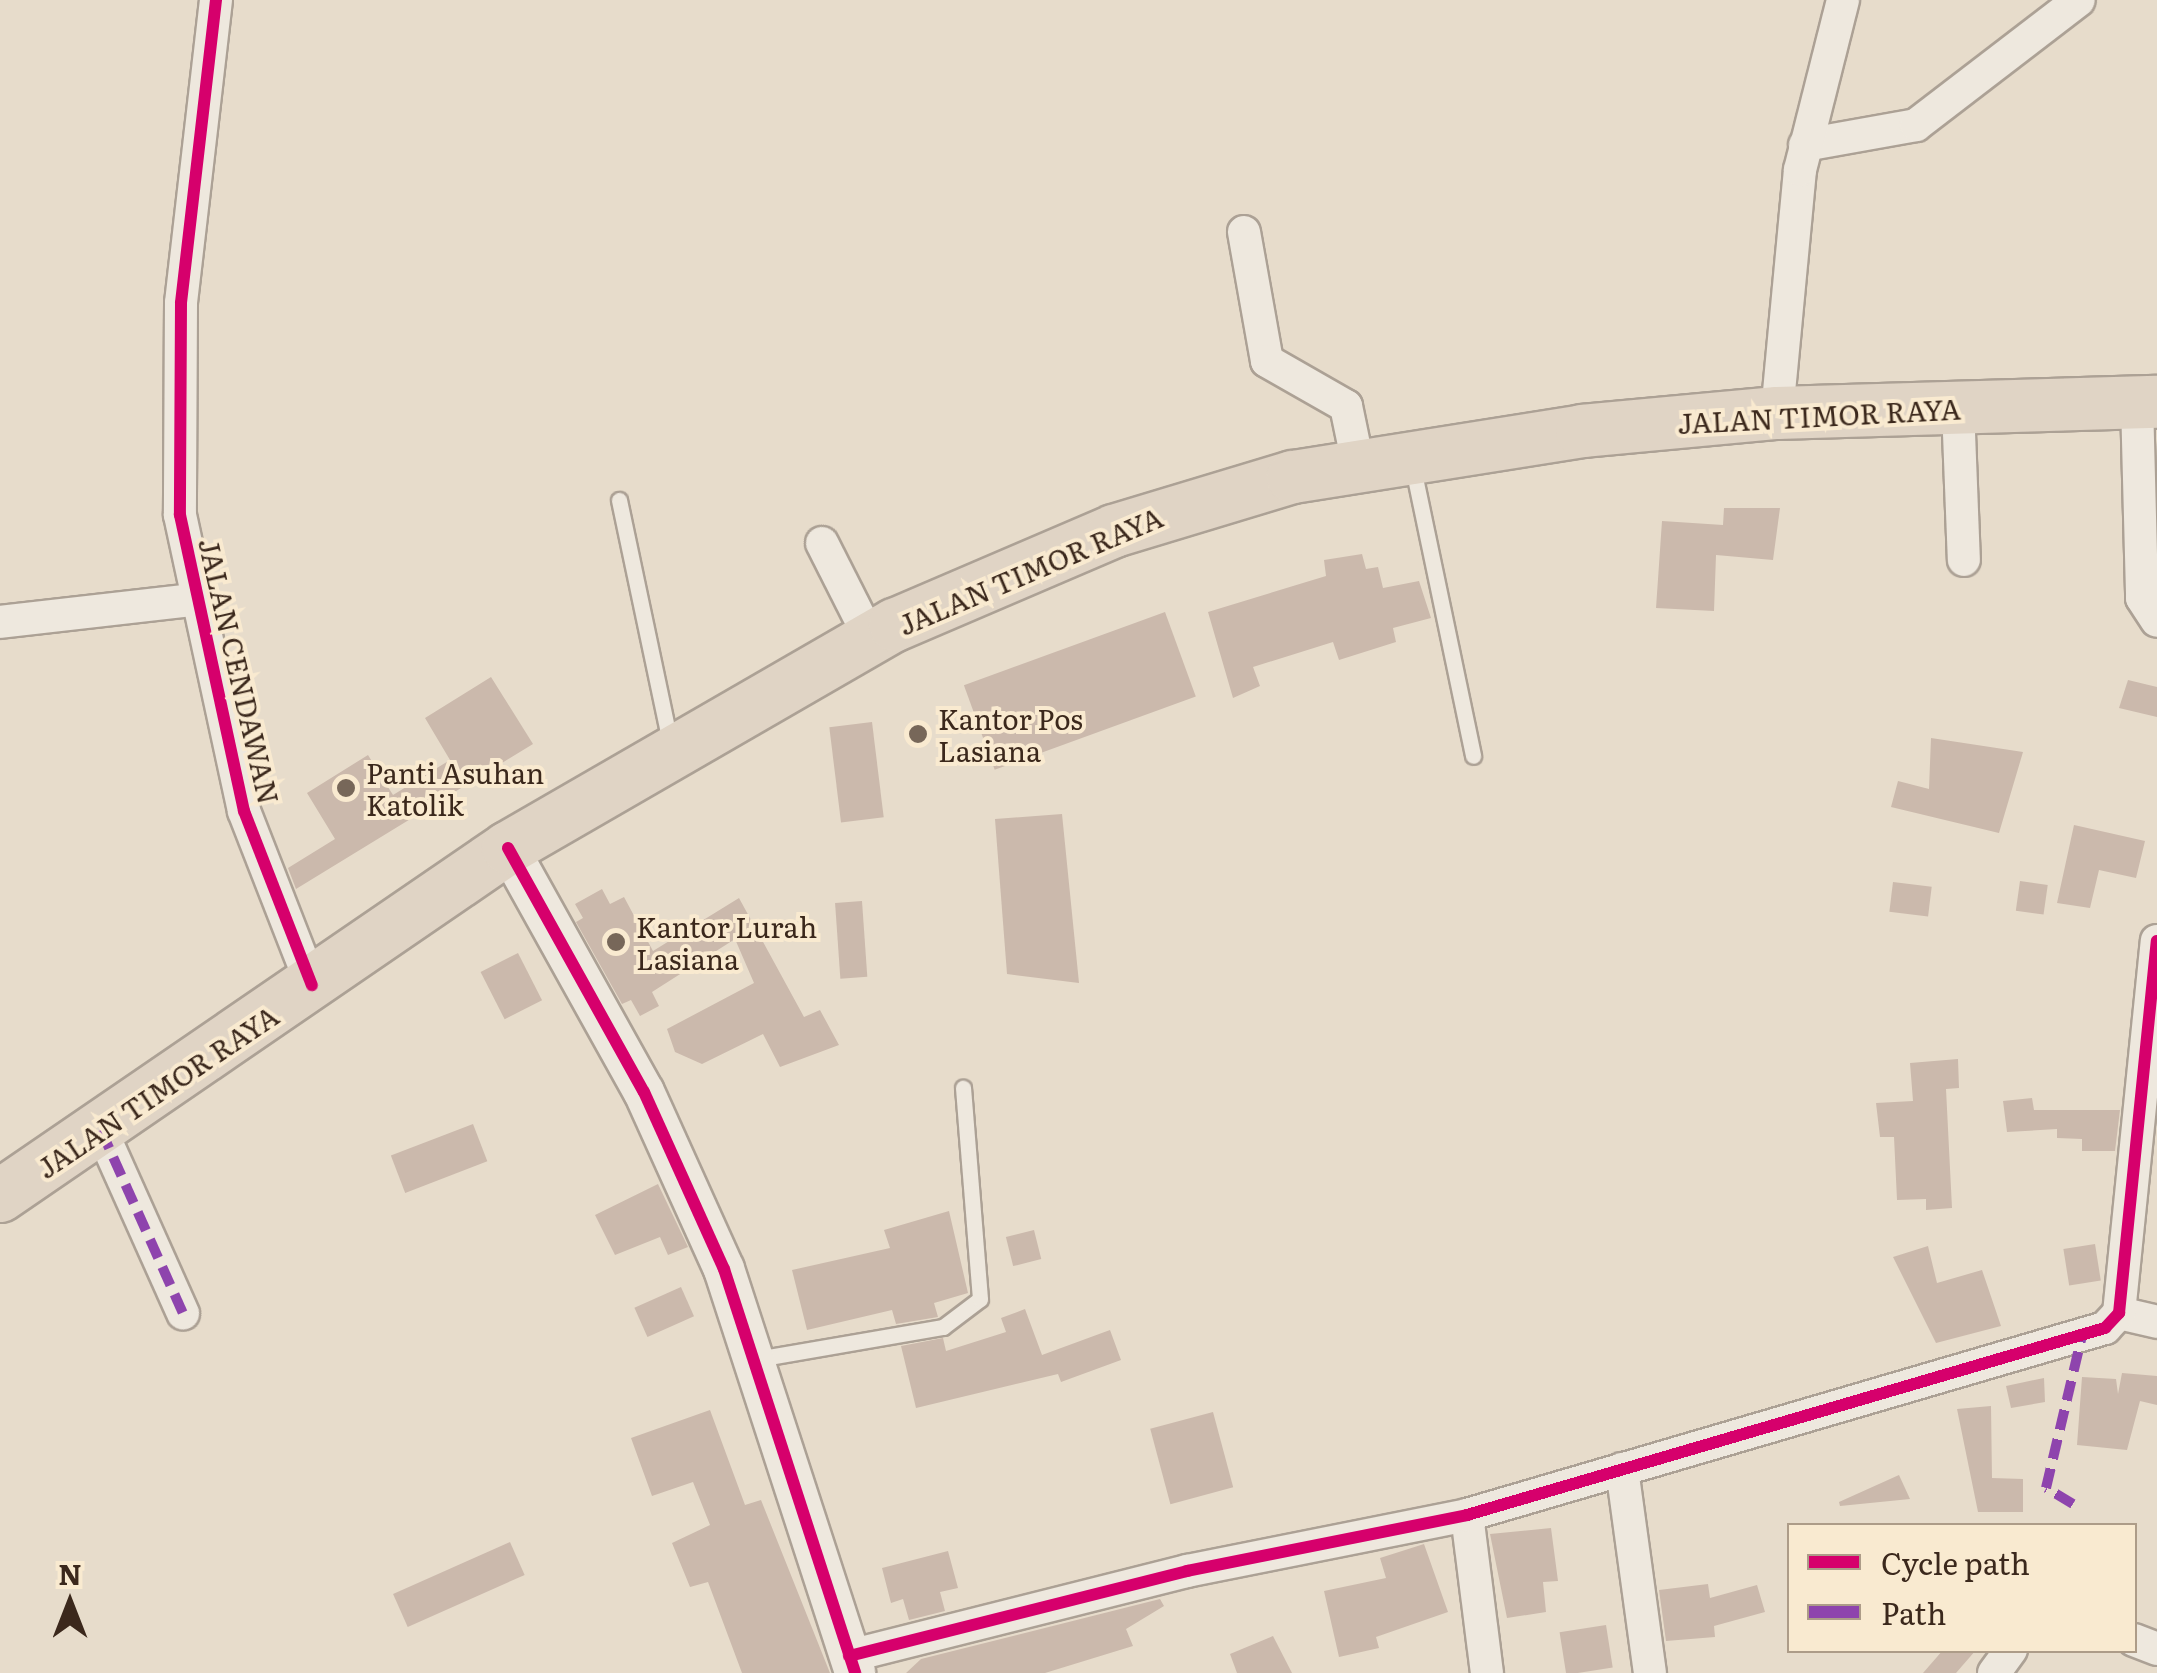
<!DOCTYPE html>
<html>
<head>
<meta charset="utf-8">
<style>
	body { margin:0 }
	#map { position:relative; width:2157px; height:1673px; overflow:hidden; background:#e7dccb; font-family:Literata,serif }
	div>[style] { position:absolute }
	.building>* { inset:0; background:#cbb9ac; transform-origin:0 0 }
	.roads { filter:drop-shadow(2px 0 #aca195) drop-shadow(-2px 0 #aca195) drop-shadow(0 2px #aca195) drop-shadow(0 -2px #aca195) }
	.service>* { height:15px; margin:-7.5px; padding:0 7.5px; transform-origin:7.5px; border-radius:7.5px; background:#eee8de }
	.minor>* { height:32px; margin:-16px; padding:0 16px; transform-origin:16px; border-radius:16px; background:#eee8de }
	.tertiary>* { height:40px; margin:-20px; padding:0 20px; transform-origin:20px; border-radius:20px; background:#eee8de }
	.trunk>* { height:52px; margin:-26px; padding:0 26px; transform-origin:26px; border-radius:26px; background:#e0d4c5 }
	.quiet>* { height:10px; margin-top:-5px; transform-origin:0; background:repeating-linear-gradient(90deg,#8e44ad 0 20px,transparent 0 30px) }
	.cycleway>* { height:12px; margin:-6px; padding:0 6px; transform-origin:6px; border-radius:6px; background:#d6006c }
	.dots>* { width:28px; height:28px; translate:-50% -50%; box-sizing:border-box; border:5px solid #f9ead0; border-radius:50% }
	span { translate:-50% -50%; white-space:nowrap; text-align:center; line-height:1.15; -webkit-text-stroke:8px #f9ead0; paint-order:stroke }
	.street-label { font-size:28px; color:#3b281c }
	.poi-label { font-size:28px; color:#3b281c }
	.left { translate:0 -50%; text-align:left }
	.legend { position:absolute; left:1787px; top:1523px; width:350px; height:130px; box-sizing:border-box; background:#f9ead0; border:2px solid #ad9c88; margin:0; padding:12px 18px; list-style:none; font-size:30px; color:#3b281c }
	.legend li { display:flex; align-items:center; gap:20px; height:50px }
	.legend b { width:50px; border:2px solid #ad9c88 }
	.north { position:absolute; left:20px; top:1553px; width:100px; height:100px; -webkit-text-stroke:8px #f9ead0; paint-order:stroke; rotate:0deg; font-size:28px; font-weight:700; line-height:40px; text-align:center; color:#3b281c }
	.north::after { content:''; display:block; margin:auto; width:35px; height:45px; background:#3b281c; clip-path:polygon(50% 0,100% 100%,50% 72%,0 100%) }
</style>
</head>
<body>
<div id="map">
	<div class="building">
		<div style="clip-path:polygon(1724px 508px,1780px 508px,1773px 560px,1716px 555px,1714px 611px,1656px 608px,1662px 521px,1723px 525px)"></div>
		<div style="clip-path:polygon(1362px 554px,1366px 569px,1378px 567px,1383px 588px,1419px 581px,1431px 618px,1393px 628px,1396px 642px,1339px 660px,1333px 642px,1253px 667px,1260px 686px,1233px 698px,1208px 612px,1326px 576px,1324px 560px)"></div>
		<div style="left:1165px;top:612px;width:90px;height:214px;rotate:70deg"></div>
		<div style="clip-path:polygon(491px 677px,533px 744px,296px 889px,288px 868px,335px 839px,307px 793px,368px 755px,393px 795px,450px 760px,425px 718px)"></div>
		<div style="clip-path:polygon(2128px 680px,2157px 687px,2157px 717px,2119px 708px)"></div>
		<div style="left:872px;top:722px;width:96px;height:43px;rotate:83deg"></div>
		<div style="clip-path:polygon(1931px 738px,2023px 752px,1999px 833px,1891px 807px,1898px 781px,1929px 789px)"></div>
		<div style="clip-path:polygon(1062px 814px,1079px 983px,1007px 974px,995px 819px)"></div>
		<div style="clip-path:polygon(2074px 825px,2145px 841px,2136px 878px,2099px 870px,2090px 908px,2057px 903px)"></div>
		<div style="left:2020px;top:881px;width:28px;height:30px;rotate:8deg"></div>
		<div style="left:1893px;top:882px;width:39px;height:30px;rotate:7deg"></div>
		<div style="clip-path:polygon(602px 889px,610px 904px,624px 897px,653px 951px,739px 898px,804px 1017px,820px 1010px,839px 1045px,780px 1067px,763px 1034px,702px 1064px,675px 1052px,667px 1029px,754px 983px,735px 939px,652px 992px,659px 1006px,640px 1016px,631px 1000px,622px 1004px,576px 922px,583px 918px,575px 904px)"></div>
		<div style="left:862px;top:901px;width:76px;height:27px;rotate:86deg"></div>
		<div style="left:518px;top:953px;width:53px;height:42px;rotate:63deg"></div>
		<div style="clip-path:polygon(1958px 1059px,1959px 1088px,1946px 1089px,1952px 1208px,1926px 1210px,1926px 1199px,1897px 1200px,1894px 1137px,1880px 1137px,1876px 1103px,1913px 1101px,1910px 1063px)"></div>
		<div style="clip-path:polygon(2032px 1098px,2034px 1110px,2120px 1110px,2115px 1151px,2082px 1151px,2082px 1139px,2057px 1138px,2057px 1129px,2007px 1132px,2003px 1101px)"></div>
		<div style="left:473px;top:1124px;width:40px;height:88px;rotate:69deg"></div>
		<div style="clip-path:polygon(658px 1184px,688px 1247px,668px 1255px,660px 1237px,615px 1255px,595px 1215px)"></div>
		<div style="clip-path:polygon(949px 1211px,968px 1293px,934px 1303px,938px 1317px,896px 1324px,892px 1310px,807px 1330px,792px 1270px,890px 1248px,884px 1230px)"></div>
		<div style="left:1034px;top:1230px;width:30px;height:29px;rotate:76deg"></div>
		<div style="left:2095px;top:1244px;width:37px;height:32px;rotate:81deg"></div>
		<div style="clip-path:polygon(1928px 1246px,1937px 1283px,1982px 1270px,2001px 1326px,1936px 1343px,1893px 1257px)"></div>
		<div style="left:681px;top:1287px;width:32px;height:51px;rotate:66deg"></div>
		<div style="clip-path:polygon(1025px 1309px,1042px 1355px,1110px 1330px,1121px 1360px,1061px 1382px,1058px 1374px,916px 1408px,901px 1346px,943px 1338px,946px 1351px,1006px 1332px,1001px 1318px)"></div>
		<div style="clip-path:polygon(2122px 1373px,2157px 1376px,2157px 1405px,2140px 1401px,2127px 1450px,2077px 1445px,2082px 1377px,2116px 1379px,2118px 1394px)"></div>
		<div style="clip-path:polygon(2044px 1378px,2045px 1402px,2011px 1408px,2006px 1386px)"></div>
		<div style="clip-path:polygon(1991px 1406px,1992px 1478px,2023px 1479px,2023px 1512px,1978px 1512px,1957px 1409px)"></div>
		<div style="clip-path:polygon(710px 1410px,745px 1505px,761px 1500px,830px 1673px,742px 1673px,708px 1582px,690px 1587px,672px 1543px,710px 1525px,693px 1482px,652px 1496px,631px 1438px)"></div>
		<div style="left:1213px;top:1412px;width:78px;height:65px;rotate:75deg"></div>
		<div style="clip-path:polygon(1899px 1475px,1910px 1499px,1840px 1506px,1839px 1502px)"></div>
		<div style="clip-path:polygon(1551px 1528px,1558px 1581px,1543px 1582px,1546px 1612px,1507px 1618px,1490px 1534px)"></div>
		<div style="left:510px;top:1542px;width:36px;height:128px;rotate:66deg"></div>
		<div style="clip-path:polygon(1424px 1544px,1448px 1612px,1376px 1637px,1379px 1648px,1339px 1657px,1324px 1591px,1386px 1578px,1380px 1558px)"></div>
		<div style="clip-path:polygon(948px 1551px,958px 1588px,940px 1592px,945px 1611px,909px 1620px,903px 1599px,891px 1603px,882px 1568px)"></div>
		<div style="clip-path:polygon(1708px 1584px,1710px 1598px,1757px 1585px,1765px 1612px,1714px 1626px,1715px 1637px,1666px 1641px,1659px 1590px)"></div>
		<div style="clip-path:polygon(1160px 1599px,1164px 1606px,1126px 1629px,1133px 1646px,1045px 1673px,906px 1673px,921px 1659px)"></div>
		<div style="left:1606px;top:1625px;width:43px;height:47px;rotate:81deg"></div>
		<div style="clip-path:polygon(1273px 1636px,1292px 1673px,1237px 1673px,1230px 1654px)"></div>
		<div style="clip-path:polygon(1943px 1650px,1976px 1650px,1956px 1673px,1923px 1673px)"></div>
	</div>
	<div class="roads">
		<div class="service">
			<div style="left:1413px;top:468px;width:294px;rotate:78.2deg"></div>
			<div style="left:619px;top:500px;width:248px;rotate:78.1deg"></div>
			<div style="left:757px;top:1359px;width:189px;rotate:-9.8deg"></div>
			<div style="left:943px;top:1327px;width:46px;rotate:-37.1deg"></div>
			<div style="left:980px;top:1299px;width:212px;rotate:-94.6deg"></div>
		</div>
		<div class="minor">
			<div style="left:216px;top:0;width:305px;rotate:96.6deg"></div>
			<div style="left:181px;top:303px;width:212px;rotate:90.3deg"></div>
			<div style="left:180px;top:515px;width:303px;rotate:77.8deg"></div>
			<div style="left:244px;top:811px;width:187px;rotate:68.7deg"></div>
			<div style="left:1805px;top:145px;width:113px;rotate:-10.2deg"></div>
			<div style="left:1916px;top:125px;width:205px;rotate:-37.5deg"></div>
			<div style="left:1244px;top:232px;width:131px;rotate:79.9deg"></div>
			<div style="left:1267px;top:361px;width:91px;rotate:29.7deg"></div>
			<div style="left:1346px;top:406px;width:59px;rotate:78.3deg"></div>
			<div style="left:2137px;top:402px;width:196px;rotate:88.5deg"></div>
			<div style="left:2142px;top:598px;width:27px;rotate:57deg"></div>
			<div style="left:1958px;top:407px;width:153px;rotate:87.8deg"></div>
			<div style="left:1777px;top:413px;width:244px;rotate:-84.6deg"></div>
			<div style="left:1800px;top:170px;width:175px;rotate:-75.8deg"></div>
			<div style="left:822px;top:543px;width:109px;rotate:63.2deg"></div>
			<div style="left:0;top:622px;width:194px;rotate:-6.5deg"></div>
			<div style="left:101px;top:1130px;width:201px;rotate:65.9deg"></div>
			<div style="left:2119px;top:1313px;width:39px;rotate:13deg"></div>
			<div style="left:1622px;top:1469px;width:206px;rotate:82.2deg"></div>
			<div style="left:1467px;top:1515px;width:159px;rotate:82.8deg"></div>
			<div style="left:2134px;top:1640px;width:25px;rotate:21deg"></div>
			<div style="left:849px;top:1656px;width:349px;rotate:-14.1deg"></div>
			<div style="left:1187px;top:1571px;width:286px;rotate:-11.3deg"></div>
			<div style="left:1467px;top:1515px;width:665px;rotate:-16.34deg"></div>
			<div style="left:2105px;top:1328px;width:21px;rotate:-47deg"></div>
			<div style="left:2119px;top:1313px;width:374px;rotate:-84.2deg"></div>
			<div style="left:1994px;top:1673px;width:29px;rotate:-54deg"></div>
		</div>
		<div class="tertiary">
			<div style="left:508px;top:848px;width:279px;rotate:60.9deg"></div>
			<div style="left:644px;top:1092px;width:194px;rotate:65.7deg"></div>
			<div style="left:724px;top:1269px;width:425px;rotate:72deg"></div>
		</div>
		<div class="trunk">
			<div style="left:0;top:1196px;width:616px;rotate:-34.41deg"></div>
			<div style="left:508px;top:848px;width:447px;rotate:-30deg"></div>
			<div style="left:895px;top:625px;width:238px;rotate:-23.2deg"></div>
			<div style="left:1114px;top:531px;width:187px;rotate:-16.8deg"></div>
			<div style="left:1293px;top:477px;width:293px;rotate:-9deg"></div>
			<div style="left:1582px;top:431px;width:196px;rotate:-5.3deg"></div>
			<div style="left:1777px;top:413px;width:380px;rotate:-1.7deg"></div>
		</div>
	</div>
	<div class="quiet">
		<div style="left:101px;top:1130px;width:201px;rotate:65.9deg"></div>
		<div style="left:2073px;top:1504px;width:31px;rotate:-149deg"></div>
		<div style="left:2046px;top:1488px;width:156px;rotate:-76.7deg"></div>
	</div>
	<div class="cycleway">
		<div style="left:216px;top:0;width:305px;rotate:96.6deg"></div>
		<div style="left:181px;top:303px;width:212px;rotate:90.3deg"></div>
		<div style="left:180px;top:515px;width:303px;rotate:77.8deg"></div>
		<div style="left:244px;top:811px;width:187px;rotate:68.7deg"></div>
		<div style="left:508px;top:848px;width:279px;rotate:60.9deg"></div>
		<div style="left:644px;top:1092px;width:194px;rotate:65.7deg"></div>
		<div style="left:724px;top:1269px;width:425px;rotate:72deg"></div>
		<div style="left:849px;top:1656px;width:349px;rotate:-14.1deg"></div>
		<div style="left:1187px;top:1571px;width:286px;rotate:-11.3deg"></div>
		<div style="left:1467px;top:1515px;width:665px;rotate:-16.34deg"></div>
		<div style="left:2105px;top:1328px;width:21px;rotate:-47deg"></div>
		<div style="left:2119px;top:1313px;width:374px;rotate:-84.2deg"></div>
	</div>
	<div class="dots">
		<div style="left:918px;top:734px;background:#776759"></div>
		<div style="left:346px;top:788px;background:#776759"></div>
		<div style="left:616px;top:942px;background:#776759"></div>
	</div>
	<div class="street-label">
		<span style="left:1819px;top:415px;rotate:-3deg">JALAN TIMOR RAYA</span>
		<span style="left:1030px;top:570px;rotate:-23deg">JALAN TIMOR RAYA</span>
		<span style="left:240px;top:671px;rotate:77deg">JALAN CENDAWAN</span>
		<span style="left:157px;top:1091px;rotate:-34deg">JALAN TIMOR RAYA</span>
	</div>
	<div class="poi-label">
		<span class="left" style="left:938px;top:734px">Kantor Pos<br>Lasiana</span>
		<span class="left" style="left:366px;top:788px">Panti Asuhan<br>Katolik</span>
		<span class="left" style="left:636px;top:942px">Kantor Lurah<br>Lasiana</span>
	</div>
	<ul class="legend">
	<li><b style="height:12px;background:#d6006c"></b>Cycle path</li>
	<li><b style="height:12px;background:#8e44ad"></b>Path</li>
	</ul>
	<div class="north">N</div>
</div>
</body>
</html>
